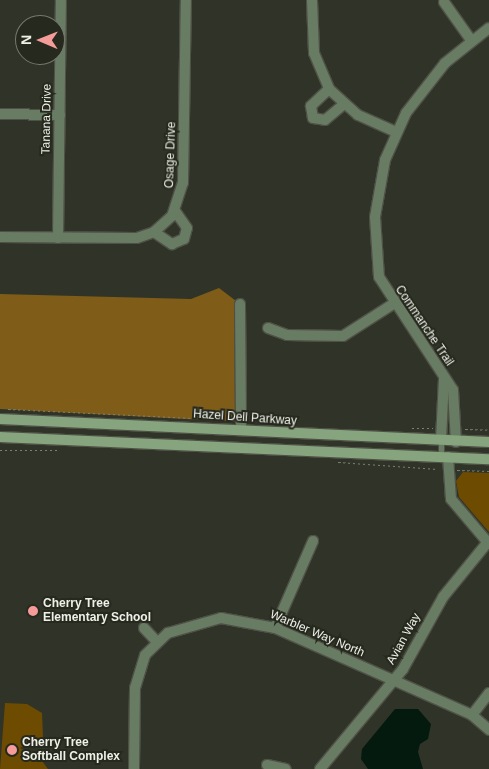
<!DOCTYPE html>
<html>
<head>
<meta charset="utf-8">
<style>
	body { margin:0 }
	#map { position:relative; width:489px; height:769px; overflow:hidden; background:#303327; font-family:Arial,sans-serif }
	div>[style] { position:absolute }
	.green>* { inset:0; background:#6d4c01 }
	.forest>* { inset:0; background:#7f5c18 }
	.water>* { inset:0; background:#041a0f }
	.path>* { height:1px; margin-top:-0.5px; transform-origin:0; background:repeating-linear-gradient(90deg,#7c7f75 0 2.5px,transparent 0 5px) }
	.roads { filter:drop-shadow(1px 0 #4f5146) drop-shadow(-1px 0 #4f5146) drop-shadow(0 1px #4f5146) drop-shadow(0 -1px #4f5146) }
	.lane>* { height:5px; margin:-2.5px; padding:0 2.5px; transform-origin:2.5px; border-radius:2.5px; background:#687b63 }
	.street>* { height:10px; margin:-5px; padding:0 5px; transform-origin:5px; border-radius:5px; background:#687b63 }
	.secondary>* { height:10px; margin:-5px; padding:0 5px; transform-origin:5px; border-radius:5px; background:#86a47e }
	.dots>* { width:14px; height:14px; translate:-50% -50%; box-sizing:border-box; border:2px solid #26291d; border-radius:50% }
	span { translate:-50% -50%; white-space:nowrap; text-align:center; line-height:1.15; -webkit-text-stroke:4px #26291d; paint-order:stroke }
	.street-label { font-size:12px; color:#eff1e9 }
	.poi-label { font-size:12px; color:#eff1e9; font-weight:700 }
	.left { translate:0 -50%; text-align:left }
	.north { position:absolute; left:15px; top:15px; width:50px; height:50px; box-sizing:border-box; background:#26291d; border:1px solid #76796f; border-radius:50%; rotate:271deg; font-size:14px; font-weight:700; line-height:20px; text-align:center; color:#eff1e9 }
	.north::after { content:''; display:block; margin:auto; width:18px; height:22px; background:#f59b9a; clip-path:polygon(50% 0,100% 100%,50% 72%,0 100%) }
</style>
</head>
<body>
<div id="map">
	<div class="green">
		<div style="clip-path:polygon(463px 472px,489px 473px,489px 532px,459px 497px,456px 481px)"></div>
		<div style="clip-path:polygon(5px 703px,27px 704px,42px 713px,43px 737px,20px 748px,39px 757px,48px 769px,0 769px)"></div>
	</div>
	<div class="forest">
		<div style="clip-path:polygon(219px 288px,240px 304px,241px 422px,0 409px,0 294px,191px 299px)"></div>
	</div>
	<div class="water">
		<div style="clip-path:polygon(395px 709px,418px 709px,431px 724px,428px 739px,420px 744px,418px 752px,423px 769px,368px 769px,361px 759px,362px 749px)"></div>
	</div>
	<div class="path">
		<div style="left:8px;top:409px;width:186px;rotate:2.8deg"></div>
		<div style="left:412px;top:428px;width:21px"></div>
		<div style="left:465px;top:429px;width:24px;rotate:2deg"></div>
		<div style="left:0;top:450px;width:60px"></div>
		<div style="left:338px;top:462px;width:100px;rotate:4deg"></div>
		<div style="left:457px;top:470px;width:32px;rotate:2deg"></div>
	</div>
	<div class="roads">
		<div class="lane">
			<div style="left:441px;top:457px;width:17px;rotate:-90deg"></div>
		</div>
		<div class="street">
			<div style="left:312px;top:0;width:53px;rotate:87.8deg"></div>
			<div style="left:314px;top:53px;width:39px;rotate:67deg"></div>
			<div style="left:329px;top:89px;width:39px;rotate:42deg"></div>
			<div style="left:358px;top:115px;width:42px;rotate:24.1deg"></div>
			<div style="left:444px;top:2px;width:47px;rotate:54.6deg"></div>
			<div style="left:329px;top:89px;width:25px;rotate:137deg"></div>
			<div style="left:311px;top:106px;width:12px;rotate:81deg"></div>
			<div style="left:313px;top:118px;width:12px;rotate:9deg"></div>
			<div style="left:325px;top:120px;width:23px;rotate:-40deg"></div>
			<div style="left:0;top:114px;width:60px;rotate:1deg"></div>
			<div style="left:154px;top:232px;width:22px;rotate:34deg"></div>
			<div style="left:172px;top:244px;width:13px;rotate:-23deg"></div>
			<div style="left:184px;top:239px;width:11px;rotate:-75deg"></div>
			<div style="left:187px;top:228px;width:21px;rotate:-125deg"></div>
			<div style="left:0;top:237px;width:137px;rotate:0.4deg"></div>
			<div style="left:137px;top:238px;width:18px;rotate:-19deg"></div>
			<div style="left:154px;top:232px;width:24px;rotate:-42deg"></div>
			<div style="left:172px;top:216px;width:35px;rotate:-72deg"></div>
			<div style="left:183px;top:183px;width:183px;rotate:-89.1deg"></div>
			<div style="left:58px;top:238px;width:238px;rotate:-89.3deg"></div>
			<div style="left:240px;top:304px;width:126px;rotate:89.5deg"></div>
			<div style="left:268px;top:328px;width:20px;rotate:20deg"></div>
			<div style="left:287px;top:335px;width:56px;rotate:1deg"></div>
			<div style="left:343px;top:336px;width:59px;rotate:-32.6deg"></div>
			<div style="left:441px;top:440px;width:61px;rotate:-87.2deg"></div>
			<div style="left:456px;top:442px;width:52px;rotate:-93.3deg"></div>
			<div style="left:453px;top:390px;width:135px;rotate:-123.2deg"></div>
			<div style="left:379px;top:277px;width:60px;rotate:-93.8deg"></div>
			<div style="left:375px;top:217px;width:58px;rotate:-80deg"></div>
			<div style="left:385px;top:160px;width:51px;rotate:-65.9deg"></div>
			<div style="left:406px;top:113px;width:63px;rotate:-52deg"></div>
			<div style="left:445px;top:63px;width:56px;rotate:-38.5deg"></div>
			<div style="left:448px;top:457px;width:42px;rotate:85.9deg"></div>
			<div style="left:451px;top:499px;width:59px;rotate:49.8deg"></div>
			<div style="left:144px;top:628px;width:18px;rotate:47deg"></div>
			<div style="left:275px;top:628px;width:95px;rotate:-66.4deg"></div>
			<div style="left:472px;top:715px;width:28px;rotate:-52deg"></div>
			<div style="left:267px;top:765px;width:19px;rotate:12deg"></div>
			<div style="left:134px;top:769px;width:81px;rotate:-89.3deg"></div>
			<div style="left:135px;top:688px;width:34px;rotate:-73deg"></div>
			<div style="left:145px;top:655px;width:32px;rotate:-44deg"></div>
			<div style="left:168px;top:633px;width:55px;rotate:-15.8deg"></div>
			<div style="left:221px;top:618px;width:55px;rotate:10.5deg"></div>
			<div style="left:275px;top:628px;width:215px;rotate:23.8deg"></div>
			<div style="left:472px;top:715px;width:23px;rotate:41deg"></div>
			<div style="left:320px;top:769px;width:130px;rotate:-50.3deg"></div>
			<div style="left:403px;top:669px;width:82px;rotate:-60.9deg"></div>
			<div style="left:443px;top:597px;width:70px;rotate:-50.8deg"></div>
		</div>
		<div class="secondary">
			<div style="left:0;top:419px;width:490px;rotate:2.7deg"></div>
			<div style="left:0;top:437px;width:489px;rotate:2.6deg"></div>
		</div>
	</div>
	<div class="dots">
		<div style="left:33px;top:611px;background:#f59b9a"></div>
		<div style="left:12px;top:750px;background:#f59b9a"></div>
	</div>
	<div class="street-label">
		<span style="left:47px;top:119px;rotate:-89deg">Tanana Drive</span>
		<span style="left:171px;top:155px;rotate:-88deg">Osage Drive</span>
		<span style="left:424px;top:326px;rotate:56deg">Commanche Trail</span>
		<span style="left:245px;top:418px;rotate:4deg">Hazel Dell Parkway</span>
		<span style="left:317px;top:634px;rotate:23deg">Warbler Way North</span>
		<span style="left:404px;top:639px;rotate:-61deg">Avian Way</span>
	</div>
	<div class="poi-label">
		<span class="left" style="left:43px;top:611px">Cherry Tree<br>Elementary School</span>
		<span class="left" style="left:22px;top:750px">Cherry Tree<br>Softball Complex</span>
	</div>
	<div class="north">N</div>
</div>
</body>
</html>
